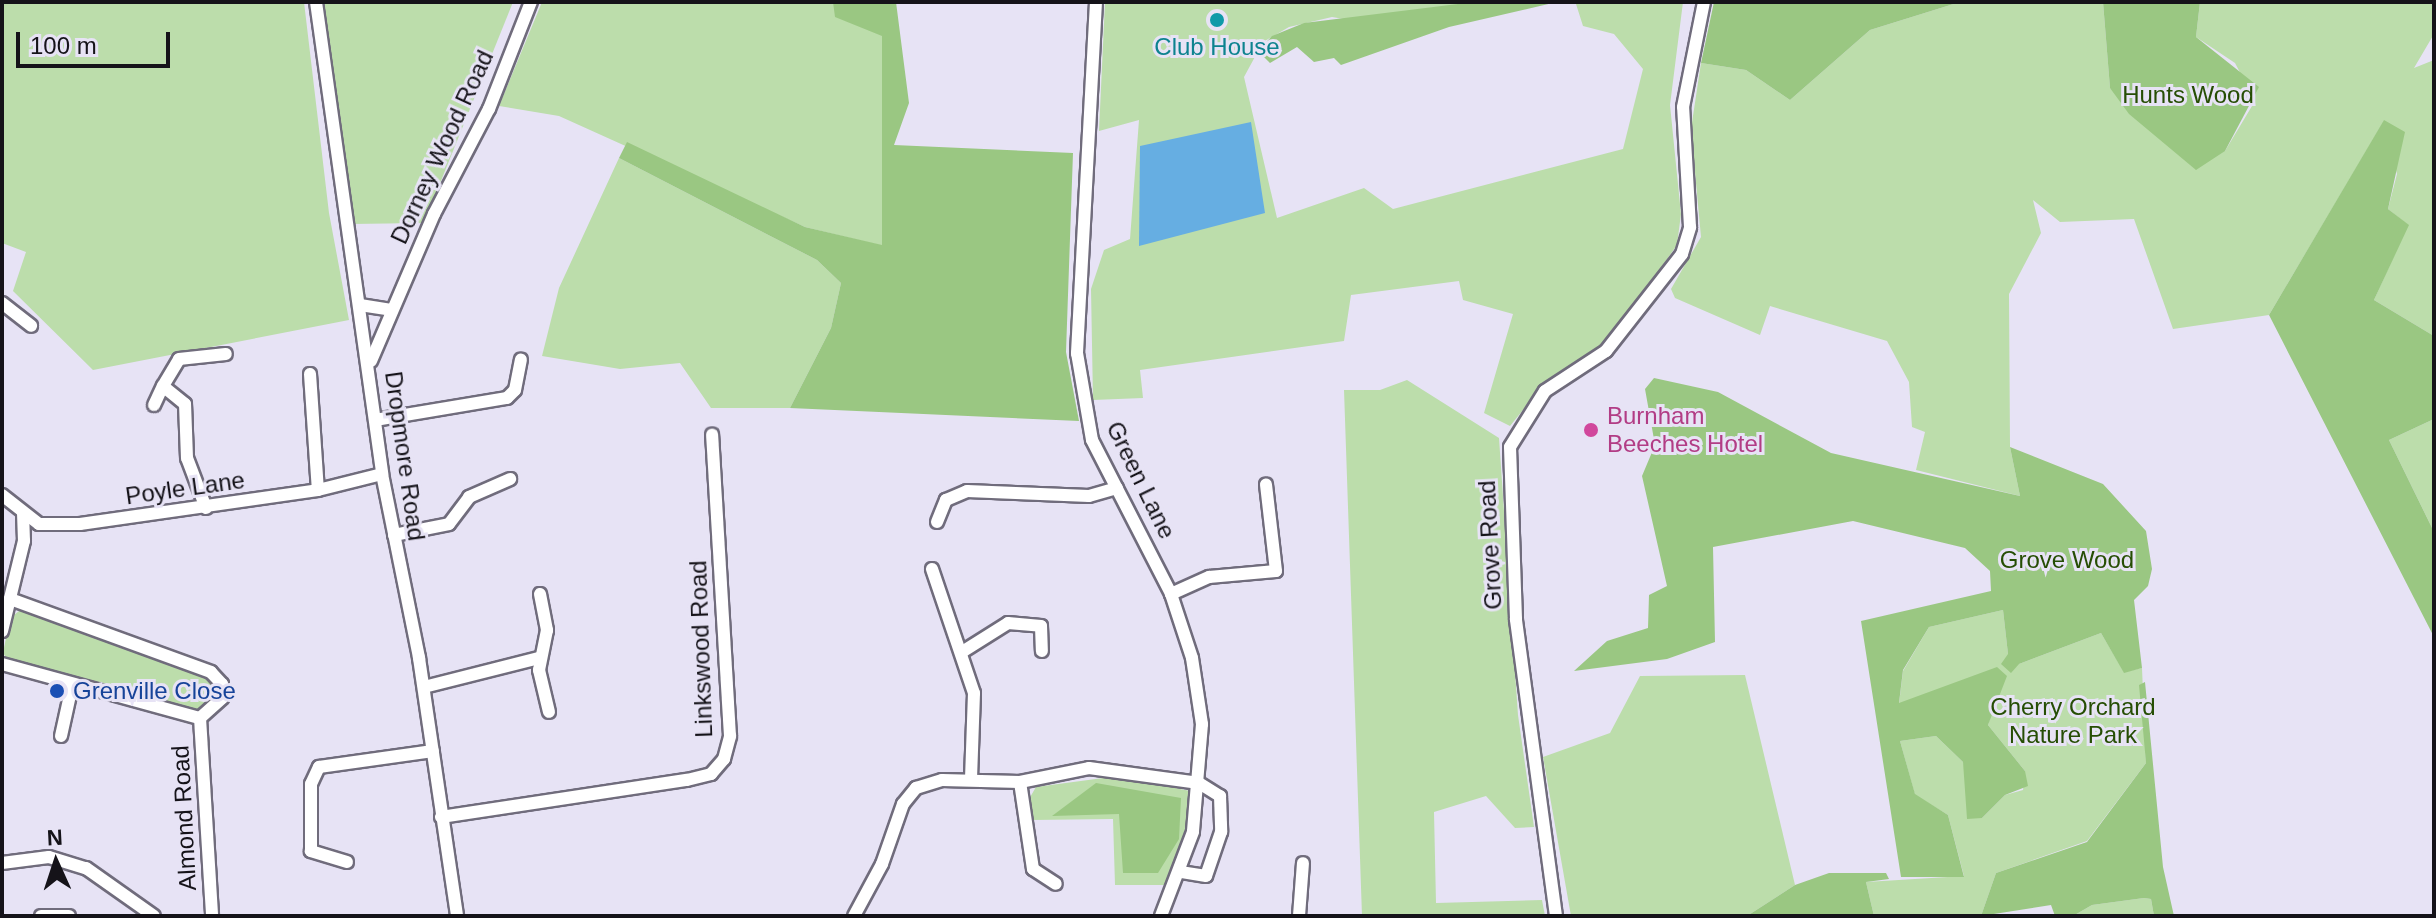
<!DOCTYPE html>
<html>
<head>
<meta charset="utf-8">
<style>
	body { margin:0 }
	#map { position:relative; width:2436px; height:918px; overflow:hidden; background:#e7e3f5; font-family:Helvetica,sans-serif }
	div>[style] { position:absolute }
	.green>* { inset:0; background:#bcddab }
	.forest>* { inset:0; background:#9ac782 }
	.water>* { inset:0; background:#66aee2 }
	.roads { filter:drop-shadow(2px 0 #706c7c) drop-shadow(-2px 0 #706c7c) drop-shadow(0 2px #706c7c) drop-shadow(0 -2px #706c7c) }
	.minor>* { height:12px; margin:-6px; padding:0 6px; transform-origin:6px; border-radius:6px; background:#fff }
	.dots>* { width:22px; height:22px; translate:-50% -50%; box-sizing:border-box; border:4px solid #e7e3f5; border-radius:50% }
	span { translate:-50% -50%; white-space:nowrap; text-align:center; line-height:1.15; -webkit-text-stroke:6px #e7e3f5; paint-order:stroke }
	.culture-label { font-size:24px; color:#0d838f }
	.park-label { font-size:24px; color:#264e04 }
	.street-label { font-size:24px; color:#151319 }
	.hotel-label { font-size:24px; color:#b23c85 }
	.left { translate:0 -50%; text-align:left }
	.transit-label { font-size:24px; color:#164399 }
	.frame { position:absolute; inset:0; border:4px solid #151319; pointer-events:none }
	.north { position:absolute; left:16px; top:822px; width:80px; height:80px; -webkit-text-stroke:6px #e7e3f5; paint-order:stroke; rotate:357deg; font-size:22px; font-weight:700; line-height:32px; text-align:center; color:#151319 }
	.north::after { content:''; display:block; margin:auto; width:28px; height:36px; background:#151319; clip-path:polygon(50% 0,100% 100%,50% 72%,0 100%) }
	.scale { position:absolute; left:16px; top:32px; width:154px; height:36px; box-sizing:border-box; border:4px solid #151319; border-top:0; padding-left:10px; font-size:24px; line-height:28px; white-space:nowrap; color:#151319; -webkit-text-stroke:6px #e7e3f5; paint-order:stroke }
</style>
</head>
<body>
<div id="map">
	<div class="green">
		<div style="clip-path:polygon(2px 2px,304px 2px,329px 213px,349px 320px,93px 370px,13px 291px,26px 252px,2px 243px)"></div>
		<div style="clip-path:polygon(324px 2px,513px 2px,424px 223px,351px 224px)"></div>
		<div style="clip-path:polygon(542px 2px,888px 2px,882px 36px,883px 246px,805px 227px,559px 116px,499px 106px)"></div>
		<div style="clip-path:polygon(1105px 2px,1474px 2px,1356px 21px,1332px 17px,1289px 27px,1263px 42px,1244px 77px,1277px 218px,1364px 188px,1393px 209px,1623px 149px,1643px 69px,1614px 34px,1583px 26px,1576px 4px,1683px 2px,1670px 105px,1681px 214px,1677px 245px,1612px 337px,1540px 389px,1510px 426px,1484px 413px,1513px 314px,1463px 300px,1459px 281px,1351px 295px,1344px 341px,1140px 370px,1143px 398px,1093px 400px,1091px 289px,1104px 250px,1130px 239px,1139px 120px,1099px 131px)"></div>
		<div style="clip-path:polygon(1960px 2px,2103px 2px,2110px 88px,2225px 151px,2255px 101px,2235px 63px,2196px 37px,2200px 2px,2434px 2px,2434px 34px,2414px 68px,2434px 60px,2434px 336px,2374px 300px,2408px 225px,2388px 209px,2397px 174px,2384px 121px,2269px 315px,2173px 329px,2134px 219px,2060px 222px,2033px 200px,2041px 233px,2009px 294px,2010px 447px,2020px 496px,1916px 470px,1925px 432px,1912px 427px,1909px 382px,1887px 341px,1770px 306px,1760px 335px,1675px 298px,1671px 289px,1701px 237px,1691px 129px,1701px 63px,1746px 70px,1790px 100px,1870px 30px)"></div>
		<div style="clip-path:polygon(619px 158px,817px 260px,841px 283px,831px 328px,790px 408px,711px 408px,680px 363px,620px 369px,542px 356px,559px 288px)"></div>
		<div style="clip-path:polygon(1407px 380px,1499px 438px,1518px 715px,1534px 827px,1515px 828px,1486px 796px,1434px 812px,1436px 903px,1542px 900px,1545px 916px,1362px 916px,1344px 390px,1380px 390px)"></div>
		<div style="clip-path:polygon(2434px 419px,2434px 532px,2389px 440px)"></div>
		<div style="clip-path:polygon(23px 608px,208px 678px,216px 691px,211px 705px,200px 710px,12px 666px,3px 653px,10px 618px)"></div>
		<div style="clip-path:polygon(2003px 610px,2008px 654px,2019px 664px,2101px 633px,2124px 672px,2142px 668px,2146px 763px,2087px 841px,1996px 873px,1981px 916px,1874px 916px,1866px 882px,1964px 876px,1948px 815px,1915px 795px,1900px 741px,1936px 736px,1963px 762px,1982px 818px,2005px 795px,2023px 790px,2025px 771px,1988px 725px,2000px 684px,1899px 704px,1903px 671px,1929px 627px)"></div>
		<div style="clip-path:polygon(1745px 675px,1795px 885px,1747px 916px,1571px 916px,1543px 757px,1610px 733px,1640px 676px)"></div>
		<div style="clip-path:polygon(1118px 776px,1190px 791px,1187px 835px,1165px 885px,1115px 885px,1113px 819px,1032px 820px,1029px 799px,1036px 787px)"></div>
		<div style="clip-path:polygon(2144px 898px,2151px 899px,2154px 916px,2073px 916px,2092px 905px)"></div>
	</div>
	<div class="forest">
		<div style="clip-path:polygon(833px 2px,896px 2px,909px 103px,894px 145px,1073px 153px,1066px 352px,1079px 421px,790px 408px,831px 328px,841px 283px,817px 260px,619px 158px,627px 142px,805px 227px,882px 245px,882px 36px,835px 17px)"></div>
		<div style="clip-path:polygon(1474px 2px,1557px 2px,1449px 27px,1341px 65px,1334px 58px,1314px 62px,1297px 47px,1270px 63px,1258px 51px,1272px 36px,1304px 23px)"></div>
		<div style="clip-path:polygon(1714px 2px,1960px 2px,1870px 30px,1790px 100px,1746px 70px,1701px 63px)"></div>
		<div style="clip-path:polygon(2103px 2px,2200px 2px,2196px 37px,2259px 87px,2225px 151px,2196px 170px,2129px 114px,2110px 88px)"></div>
		<div style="clip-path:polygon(2384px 120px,2405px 132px,2388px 209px,2409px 225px,2374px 300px,2434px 336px,2434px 419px,2389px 440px,2434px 532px,2434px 637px,2269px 315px)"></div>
		<div style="clip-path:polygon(1654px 378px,1718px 392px,1831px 453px,2020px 496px,2010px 447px,2103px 484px,2146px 531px,2152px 569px,2148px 586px,2134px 600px,2142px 668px,2124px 673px,2101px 633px,2019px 664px,2011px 673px,2001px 664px,2008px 654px,2003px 610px,1929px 627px,1903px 670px,1899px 703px,1997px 667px,2007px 676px,1988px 725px,2025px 771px,2028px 786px,2005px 795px,1982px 818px,1967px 819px,1963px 762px,1936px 736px,1900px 741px,1915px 794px,1948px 815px,1964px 877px,1901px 877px,1861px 621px,1991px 591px,1990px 571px,1965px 548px,1853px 521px,1713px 547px,1715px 642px,1667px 659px,1574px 671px,1607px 641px,1648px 628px,1649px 595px,1667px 586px,1642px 476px,1655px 445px,1645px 389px)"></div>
		<div style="clip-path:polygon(2145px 682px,2163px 867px,2174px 916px,2154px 916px,2151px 899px,2144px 898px,2092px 905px,2073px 916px,2055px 916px,2051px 905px,1981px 916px,1996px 873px,2087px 842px,2146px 763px,2139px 685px)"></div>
		<div style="clip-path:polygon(1096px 783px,1181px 798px,1179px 839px,1158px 873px,1123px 873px,1119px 814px,1052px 816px)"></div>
		<div style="clip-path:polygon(1829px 873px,1886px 873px,1889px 879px,1866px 882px,1874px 916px,1747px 916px,1795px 885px)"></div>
	</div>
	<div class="water">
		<div style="clip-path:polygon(1251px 122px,1265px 213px,1139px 246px,1140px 146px)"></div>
	</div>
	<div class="roads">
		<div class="minor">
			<div style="left:316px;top:2px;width:477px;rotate:82deg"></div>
			<div style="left:382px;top:474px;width:188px;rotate:78.6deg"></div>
			<div style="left:419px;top:658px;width:261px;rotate:81.6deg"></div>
			<div style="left:1096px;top:2px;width:352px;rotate:93.1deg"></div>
			<div style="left:1077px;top:353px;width:88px;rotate:80.2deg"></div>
			<div style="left:1092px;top:440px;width:173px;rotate:62.8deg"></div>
			<div style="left:1171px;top:594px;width:67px;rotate:71.8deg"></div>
			<div style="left:1192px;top:658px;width:67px;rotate:81.4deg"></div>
			<div style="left:1202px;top:724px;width:108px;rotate:94.8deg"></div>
			<div style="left:1193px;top:832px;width:90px;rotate:110.9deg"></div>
			<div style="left:2px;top:303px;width:37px;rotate:38deg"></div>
			<div style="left:360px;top:305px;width:30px;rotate:9deg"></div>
			<div style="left:371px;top:361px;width:160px;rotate:-66.8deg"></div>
			<div style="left:434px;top:214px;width:119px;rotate:-62.4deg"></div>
			<div style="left:489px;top:109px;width:115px;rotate:-68.6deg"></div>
			<div style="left:310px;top:374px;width:116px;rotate:86.1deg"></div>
			<div style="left:154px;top:405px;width:21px;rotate:-65deg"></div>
			<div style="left:375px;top:420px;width:134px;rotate:-9.5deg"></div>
			<div style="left:507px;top:398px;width:11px;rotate:-45deg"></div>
			<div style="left:515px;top:390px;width:31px;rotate:-79deg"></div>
			<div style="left:2px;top:495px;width:47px;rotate:38.1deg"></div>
			<div style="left:39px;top:524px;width:41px"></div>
			<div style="left:80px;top:524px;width:240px;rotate:-8.1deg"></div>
			<div style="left:318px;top:490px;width:66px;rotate:-14deg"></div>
			<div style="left:206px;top:508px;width:53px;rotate:-110.8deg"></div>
			<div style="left:187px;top:458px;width:54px;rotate:-92.1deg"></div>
			<div style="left:185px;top:404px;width:28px;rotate:-141deg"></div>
			<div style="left:163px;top:386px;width:31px;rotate:-59deg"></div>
			<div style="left:179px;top:359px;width:47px;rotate:-6.1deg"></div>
			<div style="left:937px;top:522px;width:24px;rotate:-68deg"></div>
			<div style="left:946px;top:500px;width:23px;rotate:-23deg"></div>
			<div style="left:967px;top:491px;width:122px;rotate:2.3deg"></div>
			<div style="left:1089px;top:496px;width:29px;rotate:-16deg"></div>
			<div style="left:394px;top:535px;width:56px;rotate:-11.3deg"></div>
			<div style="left:449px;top:524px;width:34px;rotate:-53deg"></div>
			<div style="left:469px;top:497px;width:45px;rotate:-23.7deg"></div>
			<div style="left:932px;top:569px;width:131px;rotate:71.3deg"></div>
			<div style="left:974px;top:693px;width:86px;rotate:92deg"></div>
			<div style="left:540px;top:594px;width:37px;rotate:79deg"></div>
			<div style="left:547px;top:630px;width:41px;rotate:101.3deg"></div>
			<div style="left:539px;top:670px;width:43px;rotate:76.6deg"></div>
			<div style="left:1171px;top:594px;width:42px;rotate:-24.1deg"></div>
			<div style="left:1209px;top:577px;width:67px;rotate:-5.1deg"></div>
			<div style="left:1276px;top:571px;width:87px;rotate:-96.6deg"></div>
			<div style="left:2px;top:631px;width:93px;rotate:-76.3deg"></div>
			<div style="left:24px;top:541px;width:28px;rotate:-92deg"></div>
			<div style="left:962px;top:652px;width:54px;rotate:-32.2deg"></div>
			<div style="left:1008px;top:623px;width:33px;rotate:5deg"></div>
			<div style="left:1041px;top:626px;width:25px;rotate:88deg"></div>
			<div style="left:2px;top:664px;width:205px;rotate:15.3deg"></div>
			<div style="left:200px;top:718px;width:30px;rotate:-42deg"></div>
			<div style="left:222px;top:698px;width:14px;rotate:-90deg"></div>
			<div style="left:222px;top:684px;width:16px;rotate:-133deg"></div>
			<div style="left:211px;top:672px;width:214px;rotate:-160deg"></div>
			<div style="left:424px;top:687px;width:119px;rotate:-14.2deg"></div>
			<div style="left:200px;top:718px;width:198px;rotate:86.5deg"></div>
			<div style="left:61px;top:736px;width:51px;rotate:-77.6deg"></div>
			<div style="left:1020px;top:782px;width:88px;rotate:81.5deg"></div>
			<div style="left:1033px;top:869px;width:27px;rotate:33deg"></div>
			<div style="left:441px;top:817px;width:249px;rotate:-8.6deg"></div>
			<div style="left:687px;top:780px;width:25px;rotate:-14deg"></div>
			<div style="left:711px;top:774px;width:20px;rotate:-49deg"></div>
			<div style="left:724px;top:759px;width:24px;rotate:-75deg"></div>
			<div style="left:730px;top:736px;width:302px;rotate:-93.4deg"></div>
			<div style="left:347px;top:862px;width:38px;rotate:-163deg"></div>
			<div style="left:311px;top:851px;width:67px;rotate:-90deg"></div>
			<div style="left:311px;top:784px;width:19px;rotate:-65deg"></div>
			<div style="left:319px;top:767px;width:115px;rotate:-8deg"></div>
			<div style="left:2px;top:863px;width:47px;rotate:-7.3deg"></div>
			<div style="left:49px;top:857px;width:39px;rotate:17deg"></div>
			<div style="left:86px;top:868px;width:83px;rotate:35.2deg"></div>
			<div style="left:41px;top:916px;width:28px"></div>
			<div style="left:854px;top:916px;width:59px;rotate:-61.7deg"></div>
			<div style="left:882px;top:864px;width:64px;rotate:-70.7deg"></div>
			<div style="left:903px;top:804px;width:21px;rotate:-51deg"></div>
			<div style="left:916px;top:788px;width:27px;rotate:-17deg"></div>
			<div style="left:942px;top:780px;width:78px;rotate:1.5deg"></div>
			<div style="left:1020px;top:782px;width:70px;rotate:-11.5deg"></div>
			<div style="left:1089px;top:768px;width:111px;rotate:7.8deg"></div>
			<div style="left:1199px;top:783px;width:25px;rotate:32deg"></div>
			<div style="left:1220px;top:796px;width:36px;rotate:88deg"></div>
			<div style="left:1221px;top:832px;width:46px;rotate:108.8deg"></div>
			<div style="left:1206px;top:876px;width:26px;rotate:-171deg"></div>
			<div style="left:1299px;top:916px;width:53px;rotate:-85.7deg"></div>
			<div style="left:1556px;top:916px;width:300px;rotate:-97.7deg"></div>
			<div style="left:1516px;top:619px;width:172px;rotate:-92deg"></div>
			<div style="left:1510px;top:447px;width:66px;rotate:-58deg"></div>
			<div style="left:1545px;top:391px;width:73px;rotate:-33.3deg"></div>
			<div style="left:1606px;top:351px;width:123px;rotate:-51.9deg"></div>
			<div style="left:1682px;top:254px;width:28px;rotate:-73deg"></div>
			<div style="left:1690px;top:227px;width:120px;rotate:-93.3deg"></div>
			<div style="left:1683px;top:107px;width:107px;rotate:-78.7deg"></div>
		</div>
	</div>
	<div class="dots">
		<div style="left:1217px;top:20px;background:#0f9aa8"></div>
		<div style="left:1591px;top:430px;background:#d1479c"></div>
		<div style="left:57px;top:691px;background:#1a4fb4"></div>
	</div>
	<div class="culture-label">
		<span style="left:1217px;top:47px">Club House</span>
	</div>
	<div class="park-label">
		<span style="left:2188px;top:95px">Hunts Wood</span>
		<span style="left:2067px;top:560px">Grove Wood</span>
		<span style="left:2073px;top:721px">Cherry Orchard<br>Nature Park</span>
	</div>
	<div class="street-label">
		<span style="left:442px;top:147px;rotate:-65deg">Dorney Wood Road</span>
		<span style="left:405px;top:456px;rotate:82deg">Dropmore Road</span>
		<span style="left:1141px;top:480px;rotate:64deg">Green Lane</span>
		<span style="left:185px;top:488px;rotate:-8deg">Poyle Lane</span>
		<span style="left:1490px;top:545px;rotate:-93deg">Grove Road</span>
		<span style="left:701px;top:649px;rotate:-92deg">Linkswood Road</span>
		<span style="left:184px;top:818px;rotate:-93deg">Almond Road</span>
	</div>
	<div class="hotel-label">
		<span class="left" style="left:1607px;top:430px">Burnham<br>Beeches Hotel</span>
	</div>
	<div class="transit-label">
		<span class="left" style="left:73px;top:691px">Grenville Close</span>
	</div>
	<div class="frame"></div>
	<div class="north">N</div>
	<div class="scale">100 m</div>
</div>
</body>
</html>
